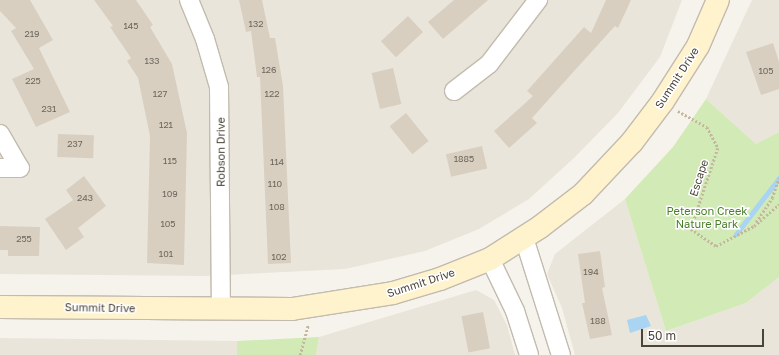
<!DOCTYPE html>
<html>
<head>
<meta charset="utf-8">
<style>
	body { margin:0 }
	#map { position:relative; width:779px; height:355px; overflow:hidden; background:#f6f3ec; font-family:"Golos Text",sans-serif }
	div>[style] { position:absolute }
	.residential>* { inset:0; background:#eae5da }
	.green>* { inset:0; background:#d2eab5 }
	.water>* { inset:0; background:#a9d4f2 }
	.stream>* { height:5px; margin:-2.5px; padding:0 2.5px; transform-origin:2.5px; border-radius:2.5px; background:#a9d4f2 }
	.building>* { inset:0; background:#d8cfc1; transform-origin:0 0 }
	.path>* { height:2.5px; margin-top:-1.25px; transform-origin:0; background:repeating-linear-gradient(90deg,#c4b79f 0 2px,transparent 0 4px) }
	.roads { filter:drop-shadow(1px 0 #c2bbae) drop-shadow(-1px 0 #c2bbae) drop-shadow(0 1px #c2bbae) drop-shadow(0 -1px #c2bbae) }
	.minor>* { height:18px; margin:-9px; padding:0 9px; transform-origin:9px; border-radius:9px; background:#fff }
	.secondary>* { height:22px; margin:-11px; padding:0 11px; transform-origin:11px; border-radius:11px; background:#fff3cd }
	span { translate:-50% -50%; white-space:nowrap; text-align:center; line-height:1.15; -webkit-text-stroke:3px #fff; paint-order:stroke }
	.number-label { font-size:9px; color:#6e675b }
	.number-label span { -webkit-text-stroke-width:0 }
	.street-label { font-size:11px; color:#4b4439 }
	.park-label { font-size:11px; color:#4a7f2a }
	.scale { position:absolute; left:641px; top:329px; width:123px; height:18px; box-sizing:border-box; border:2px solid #4b4439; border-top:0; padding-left:5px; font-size:12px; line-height:14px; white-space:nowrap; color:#4b4439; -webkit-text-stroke:3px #fff; paint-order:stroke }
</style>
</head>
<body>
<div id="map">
	<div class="residential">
		<div style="clip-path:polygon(0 0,682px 0,660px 57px,618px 113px,574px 158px,529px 199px,479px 229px,425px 251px,345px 269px,203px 276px,0 274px)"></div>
		<div style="clip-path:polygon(752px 0,779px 0,779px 132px,756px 144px,706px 99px)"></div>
		<div style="clip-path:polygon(625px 199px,666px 331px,746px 303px,779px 277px,779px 355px,575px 355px,562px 308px,547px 274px,555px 254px)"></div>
		<div style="clip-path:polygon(476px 290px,494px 300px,507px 325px,515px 355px,316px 355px,319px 337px)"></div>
		<div style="clip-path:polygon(0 338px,237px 341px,237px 355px,0 355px)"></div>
	</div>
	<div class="green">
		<div style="clip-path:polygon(706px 99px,756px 144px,779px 132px,779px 277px,746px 303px,666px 331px,625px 199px,673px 147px)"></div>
		<div style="clip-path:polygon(319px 337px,316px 355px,237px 355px,237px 341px)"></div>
	</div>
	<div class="water">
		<div style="clip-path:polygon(646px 315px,651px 326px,630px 333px,627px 320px)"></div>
	</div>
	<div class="stream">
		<div style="left:736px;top:234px;width:71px;rotate:-52.5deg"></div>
	</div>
	<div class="building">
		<div style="clip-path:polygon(0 0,30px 0,53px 40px,39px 48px,70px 112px,36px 127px,12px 79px,34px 69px,11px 31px,16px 28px,0 11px)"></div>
		<div style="clip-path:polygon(94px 0,136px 0,153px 25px,150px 27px,172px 64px,187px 133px,184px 265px,147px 263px,150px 136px,138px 78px,127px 61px,131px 58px,110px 27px,113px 26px)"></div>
		<div style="clip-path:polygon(239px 0,262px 0,270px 38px,275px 38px,283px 86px,291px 263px,268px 264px,260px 77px,257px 77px,251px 31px,246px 32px)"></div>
		<div style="clip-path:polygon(454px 0,488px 0,443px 39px,428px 22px)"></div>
		<div style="clip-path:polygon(606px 0,631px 0,618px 28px,615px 26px,576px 69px,532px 118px,537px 123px,509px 148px,494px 131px,533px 96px,527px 91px,584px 27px,591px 33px)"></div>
		<div style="left:408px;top:16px;width:22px;height:37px;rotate:47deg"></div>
		<div style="clip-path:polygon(773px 43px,779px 62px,779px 89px,761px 95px,746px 52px)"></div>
		<div style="left:393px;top:68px;width:37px;height:22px;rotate:77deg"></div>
		<div style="left:406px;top:113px;width:36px;height:21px;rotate:51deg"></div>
		<div style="left:58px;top:134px;width:36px;height:23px;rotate:2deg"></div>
		<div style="left:482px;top:146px;width:23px;height:37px;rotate:77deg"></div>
		<div style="clip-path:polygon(84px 176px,106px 206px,78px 228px,84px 237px,66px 250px,45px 219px,73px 200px,66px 190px)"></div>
		<div style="clip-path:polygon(0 226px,40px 227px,39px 256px,8px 256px,8px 250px,0 250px)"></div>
		<div style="clip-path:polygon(600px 251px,605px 287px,602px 288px,612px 335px,590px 339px,582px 303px,585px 303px,578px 254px)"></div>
		<div style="left:483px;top:312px;width:37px;height:22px;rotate:79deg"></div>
	</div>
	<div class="path">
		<div style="left:678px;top:111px;width:33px;rotate:29deg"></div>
		<div style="left:707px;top:127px;width:24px;rotate:62deg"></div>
		<div style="left:718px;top:148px;width:85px;rotate:108.4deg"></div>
		<div style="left:691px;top:229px;width:30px;rotate:34deg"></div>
		<div style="left:716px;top:246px;width:43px;rotate:-27.8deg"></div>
		<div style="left:754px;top:226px;width:33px;rotate:-41deg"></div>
		<div style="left:756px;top:222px;width:29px;rotate:-56deg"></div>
		<div style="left:772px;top:198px;width:21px;rotate:-71deg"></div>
		<div style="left:300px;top:355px;width:31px;rotate:-75deg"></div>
	</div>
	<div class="roads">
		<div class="minor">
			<div style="left:189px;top:0;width:42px;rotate:67.7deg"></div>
			<div style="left:205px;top:39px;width:50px;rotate:73.7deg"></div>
			<div style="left:219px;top:87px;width:222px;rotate:89.5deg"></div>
			<div style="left:454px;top:91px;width:44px;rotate:-37.6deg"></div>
			<div style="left:489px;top:64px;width:81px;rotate:-52.6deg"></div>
			<div style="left:0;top:134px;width:39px;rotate:60deg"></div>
			<div style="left:20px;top:168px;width:20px;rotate:180deg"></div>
			<div style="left:524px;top:238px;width:123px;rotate:72.5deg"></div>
			<div style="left:490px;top:259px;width:58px;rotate:64.3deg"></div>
			<div style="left:515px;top:311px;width:46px;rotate:72.3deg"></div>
		</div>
		<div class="secondary">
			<div style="left:0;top:307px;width:292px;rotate:0.4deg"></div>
			<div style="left:292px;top:309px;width:102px;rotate:-9deg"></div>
			<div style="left:393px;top:293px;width:49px;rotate:-16.6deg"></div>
			<div style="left:440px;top:279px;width:54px;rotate:-21.8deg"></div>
			<div style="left:490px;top:259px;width:59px;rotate:-32.6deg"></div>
			<div style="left:540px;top:227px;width:54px;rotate:-37.5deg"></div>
			<div style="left:583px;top:194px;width:71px;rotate:-46.7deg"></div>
			<div style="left:632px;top:142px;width:51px;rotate:-52.9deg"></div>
			<div style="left:663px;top:101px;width:65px;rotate:-57.5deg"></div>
			<div style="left:698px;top:46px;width:50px;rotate:-66.5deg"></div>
		</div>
	</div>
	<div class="number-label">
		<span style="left:256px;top:24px">132</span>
		<span style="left:131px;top:26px">145</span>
		<span style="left:32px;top:34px">219</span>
		<span style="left:152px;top:61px">133</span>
		<span style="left:269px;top:70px">126</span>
		<span style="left:766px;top:71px">105</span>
		<span style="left:33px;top:81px">225</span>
		<span style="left:160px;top:94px">127</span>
		<span style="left:272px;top:94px">122</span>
		<span style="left:49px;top:109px">231</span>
		<span style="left:166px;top:125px">121</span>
		<span style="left:75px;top:144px">237</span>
		<span style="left:464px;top:159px">1885</span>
		<span style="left:170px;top:161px">115</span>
		<span style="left:277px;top:162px">114</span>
		<span style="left:275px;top:184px">110</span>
		<span style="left:170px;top:194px">109</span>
		<span style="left:85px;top:198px">243</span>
		<span style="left:277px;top:207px">108</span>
		<span style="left:168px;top:224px">105</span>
		<span style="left:24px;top:239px">255</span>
		<span style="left:166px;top:254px">101</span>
		<span style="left:279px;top:257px">102</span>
		<span style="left:591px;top:272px">194</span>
		<span style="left:598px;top:321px">188</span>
	</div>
	<div class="street-label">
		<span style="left:677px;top:78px;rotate:-57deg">Summit Drive</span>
		<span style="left:221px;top:152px;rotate:-90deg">Robson Drive</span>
		<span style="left:699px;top:178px;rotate:-72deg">Escape</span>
		<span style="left:421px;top:283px;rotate:-18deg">Summit Drive</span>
		<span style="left:100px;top:308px;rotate:1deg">Summit Drive</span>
	</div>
	<div class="park-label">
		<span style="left:707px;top:218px">Peterson Creek<br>Nature Park</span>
	</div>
	<div class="scale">50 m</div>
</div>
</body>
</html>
